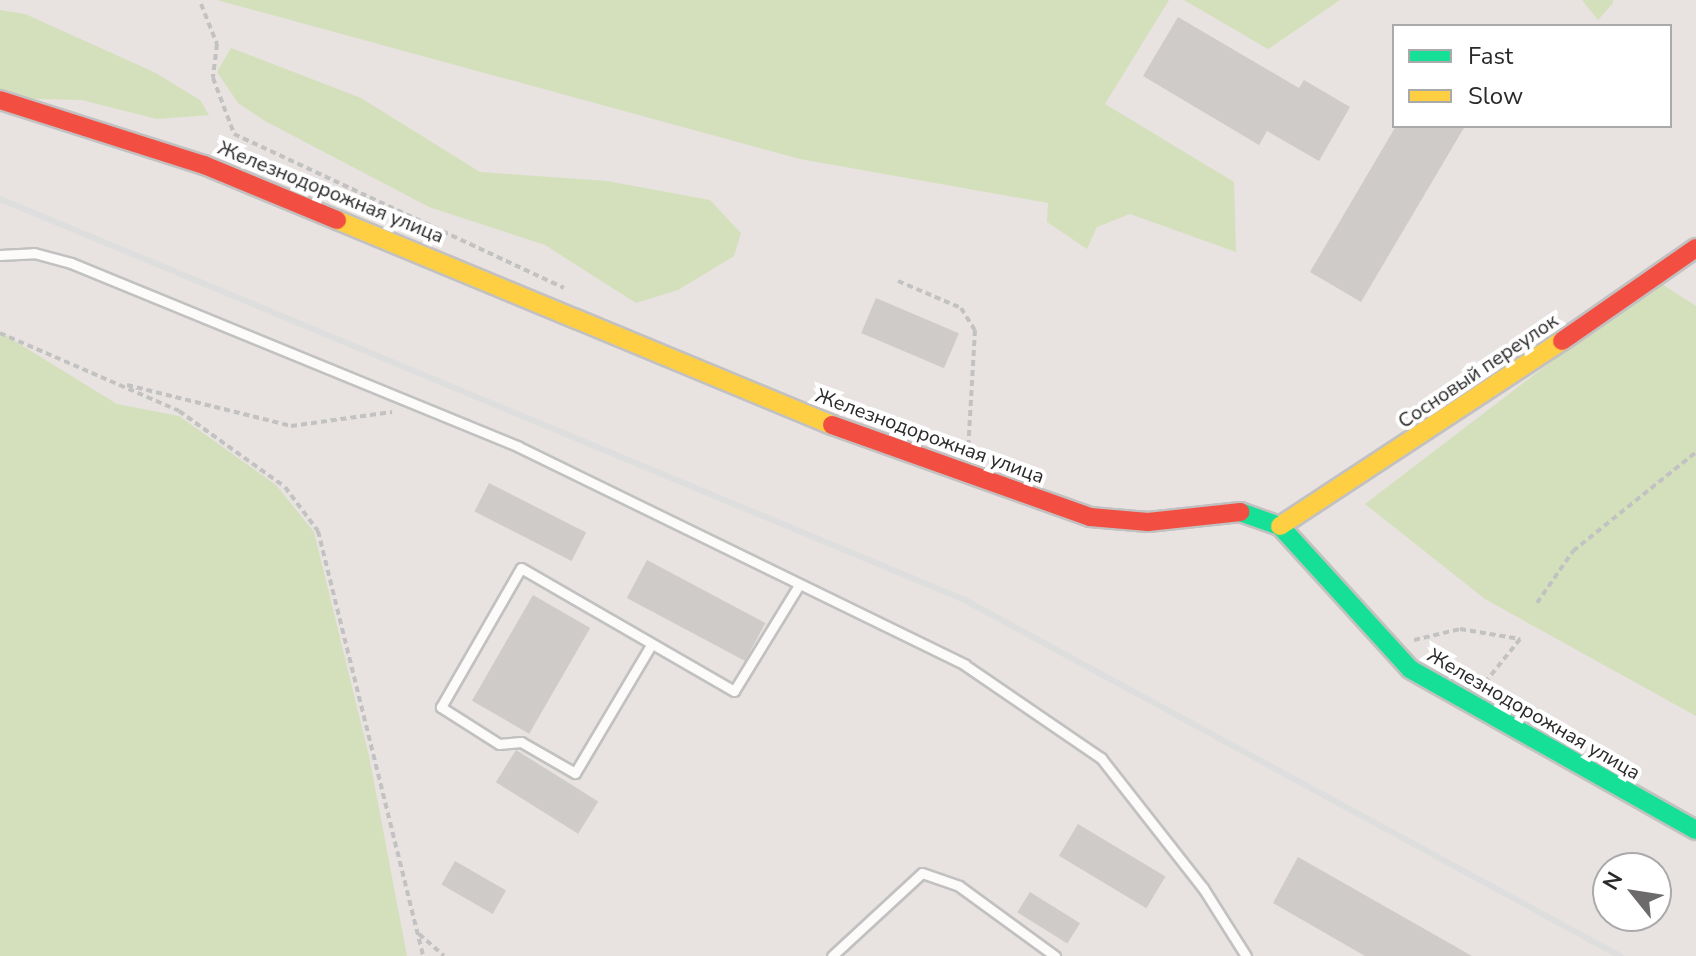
<!DOCTYPE html>
<html>
<head>
<meta charset="utf-8">
<style>
	body { margin:0 }
	#map { position:relative; width:1696px; height:956px; overflow:hidden; background:#e8e2e0; font-family:"Nunito Sans",sans-serif }
	div>[style] { position:absolute }
	.green>* { inset:0; background:#d4e0bb }
	.building>* { inset:0; background:#cfcbc9; transform-origin:0 0 }
	.path>* { height:4px; margin-top:-2px; transform-origin:0; background:repeating-linear-gradient(90deg,#c3c2c2 0 6px,transparent 0 10px) }
	.roads { filter:drop-shadow(2px 0 #c2c1c1) drop-shadow(-2px 0 #c2c1c1) drop-shadow(0 2px #c2c1c1) drop-shadow(0 -2px #c2c1c1) }
	.lane>* { height:9px; margin:-4.5px; padding:0 4.5px; transform-origin:4.5px; border-radius:4.5px; background:#fcfbfa }
	.fast>* { height:18px; margin:-9px; padding:0 9px; transform-origin:9px; border-radius:9px; background:#16e098 }
	.slow>* { height:18px; margin:-9px; padding:0 9px; transform-origin:9px; border-radius:9px; background:#ffcf43 }
	.jam>* { height:18px; margin:-9px; padding:0 9px; transform-origin:9px; border-radius:9px; background:#f24e42 }
	.rail>* { height:6px; margin:-3px; padding:0 3px; transform-origin:3px; border-radius:3px; background:#dedede }
	span { translate:-50% -50%; white-space:nowrap; text-align:center; line-height:1.15; -webkit-text-stroke:8px #fff; paint-order:stroke }
	.street-label { font-size:20px; color:#2a2a2a }
	.legend { position:absolute; left:1392px; top:24px; width:280px; height:104px; box-sizing:border-box; background:#fff; border:2px solid #aaa; margin:0; padding:10px 14px; list-style:none; font-size:24px; color:#2a2a2a }
	.legend li { display:flex; align-items:center; gap:16px; height:40px }
	.legend b { width:40px; border:2px solid #aaa }
	.north { position:absolute; left:1592px; top:852px; width:80px; height:80px; box-sizing:border-box; background:#fff; border:2px solid #aaa; border-radius:50%; rotate:300deg; font-size:22px; font-weight:700; line-height:32px; text-align:center; color:#2a2a2a }
	.north::after { content:''; display:block; margin:auto; width:28px; height:36px; background:#6c6a6a; clip-path:polygon(50% 0,100% 100%,50% 72%,0 100%) }
</style>
</head>
<body>
<div id="map">
	<div class="green">
		<div style="clip-path:polygon(217px 0,1169px 0,1105px 104px,1234px 182px,1236px 252px,1130px 214px,1097px 227px,1087px 249px,1047px 222px,1048px 203px,800px 159px)"></div>
		<div style="clip-path:polygon(1184px 0,1340px 0,1268px 49px)"></div>
		<div style="clip-path:polygon(1582px 0,1613px 0,1613px 3px,1598px 20px)"></div>
		<div style="clip-path:polygon(0 10px,25px 14px,156px 73px,200px 100px,209px 115px,157px 119px,82px 100px,0 98px)"></div>
		<div style="clip-path:polygon(231px 48px,361px 98px,480px 172px,607px 181px,710px 200px,741px 233px,734px 256px,678px 290px,636px 303px,545px 245px,429px 207px,265px 121px,238px 103px,217px 72px)"></div>
		<div style="clip-path:polygon(1657px 281px,1696px 306px,1696px 716px,1485px 599px,1365px 504px)"></div>
		<div style="clip-path:polygon(0 332px,117px 404px,179px 416px,276px 485px,314px 532px,369px 756px,407px 956px,0 956px)"></div>
	</div>
	<div class="building">
		<div style="clip-path:polygon(1178px 17px,1299px 88px,1304px 80px,1350px 107px,1319px 161px,1267px 131px,1259px 145px,1143px 76px)"></div>
		<div style="clip-path:polygon(1396px 126px,1465px 126px,1361px 302px,1310px 272px)"></div>
		<div style="left:876px;top:298px;width:90px;height:38px;rotate:23deg"></div>
		<div style="left:489px;top:483px;width:109px;height:32px;rotate:27deg"></div>
		<div style="left:647px;top:560px;width:134px;height:43px;rotate:28deg"></div>
		<div style="left:533px;top:595px;width:66px;height:122px;rotate:30deg"></div>
		<div style="left:516px;top:750px;width:97px;height:38px;rotate:32deg"></div>
		<div style="left:1078px;top:824px;width:102px;height:37px;rotate:31deg"></div>
		<div style="clip-path:polygon(1298px 857px,1472px 956px,1365px 956px,1273px 903px)"></div>
		<div style="left:455px;top:861px;width:59px;height:27px;rotate:30deg"></div>
		<div style="left:1030px;top:892px;width:59px;height:24px;rotate:32deg"></div>
	</div>
	<div class="path">
		<div style="left:201px;top:4px;width:43px;rotate:68.2deg"></div>
		<div style="left:217px;top:44px;width:34px;rotate:97deg"></div>
		<div style="left:213px;top:78px;width:60px;rotate:69.4deg"></div>
		<div style="left:234px;top:134px;width:364px;rotate:25deg"></div>
		<div style="left:898px;top:281px;width:69px;rotate:23.2deg"></div>
		<div style="left:961px;top:308px;width:26px;rotate:58deg"></div>
		<div style="left:975px;top:330px;width:123px;rotate:93.3deg"></div>
		<div style="left:0;top:333px;width:195px;rotate:23.5deg"></div>
		<div style="left:179px;top:411px;width:130px;rotate:35.6deg"></div>
		<div style="left:285px;top:487px;width:55px;rotate:53.1deg"></div>
		<div style="left:318px;top:531px;width:438px;rotate:76.1deg"></div>
		<div style="left:127px;top:385px;width:169px;rotate:14deg"></div>
		<div style="left:291px;top:426px;width:102px;rotate:-7.9deg"></div>
		<div style="left:1537px;top:603px;width:63px;rotate:-55.3deg"></div>
		<div style="left:1573px;top:551px;width:158px;rotate:-38.8deg"></div>
		<div style="left:1414px;top:640px;width:47px;rotate:-13.4deg"></div>
		<div style="left:1460px;top:629px;width:61px;rotate:9.5deg"></div>
		<div style="left:1520px;top:639px;width:59px;rotate:128.8deg"></div>
		<div style="left:419px;top:934px;width:33px;rotate:41deg"></div>
	</div>
	<div class="roads">
		<div class="lane">
			<div style="left:0;top:255px;width:34px;rotate:-3deg"></div>
			<div style="left:34px;top:253px;width:38px;rotate:15deg"></div>
			<div style="left:71px;top:263px;width:484px;rotate:22.3deg"></div>
			<div style="left:519px;top:447px;width:496px;rotate:26deg"></div>
			<div style="left:965px;top:665px;width:165px;rotate:34.4deg"></div>
			<div style="left:1101px;top:758px;width:165px;rotate:51.9deg"></div>
			<div style="left:1203px;top:888px;width:80px;rotate:57.7deg"></div>
			<div style="left:651px;top:645px;width:149px;rotate:120.7deg"></div>
			<div style="left:575px;top:773px;width:62px;rotate:-150.1deg"></div>
			<div style="left:521px;top:742px;width:22px;rotate:175deg"></div>
			<div style="left:499px;top:744px;width:69px;rotate:-147.5deg"></div>
			<div style="left:441px;top:707px;width:160px;rotate:-60.1deg"></div>
			<div style="left:521px;top:568px;width:246px;rotate:30deg"></div>
			<div style="left:734px;top:691px;width:124px;rotate:-58.5deg"></div>
			<div style="left:832px;top:956px;width:122px;rotate:-42.7deg"></div>
			<div style="left:922px;top:873px;width:39px;rotate:19deg"></div>
			<div style="left:959px;top:886px;width:119px;rotate:36.1deg"></div>
		</div>
		<div class="fast">
			<div style="left:1240px;top:512px;width:42px;rotate:19.3deg"></div>
			<div style="left:1280px;top:526px;width:193px;rotate:47.7deg"></div>
			<div style="left:1410px;top:669px;width:328px;rotate:29.4deg"></div>
		</div>
		<div class="slow">
			<div style="left:337px;top:220px;width:536px;rotate:22.5deg"></div>
			<div style="left:1280px;top:526px;width:337px;rotate:-33.3deg"></div>
		</div>
		<div class="jam">
			<div style="left:0;top:100px;width:214px;rotate:17.7deg"></div>
			<div style="left:204px;top:165px;width:144px;rotate:22.5deg"></div>
			<div style="left:1562px;top:341px;width:163px;rotate:-34.8deg"></div>
			<div style="left:832px;top:425px;width:274px;rotate:19.6deg"></div>
			<div style="left:1090px;top:517px;width:58px;rotate:4.9deg"></div>
			<div style="left:1148px;top:522px;width:93px;rotate:-6.2deg"></div>
		</div>
	</div>
	<div class="rail">
		<div style="left:0;top:199px;width:1043px;rotate:22.56deg"></div>
		<div style="left:963px;top:599px;width:748px;rotate:28.52deg"></div>
	</div>
	<div class="street-label">
		<span style="left:331px;top:192px;rotate:22deg">Железнодорожная улица</span>
		<span style="left:1478px;top:371px;rotate:-34deg">Сосновый переулок</span>
		<span style="left:930px;top:436px;rotate:20deg">Железнодорожная улица</span>
		<span style="left:1534px;top:714px;rotate:30deg">Железнодорожная улица</span>
	</div>
	<ul class="legend">
	<li><b style="height:10px;background:#16e098"></b>Fast</li>
	<li><b style="height:10px;background:#ffcf43"></b>Slow</li>
	</ul>
	<div class="north">N</div>
</div>
</body>
</html>
